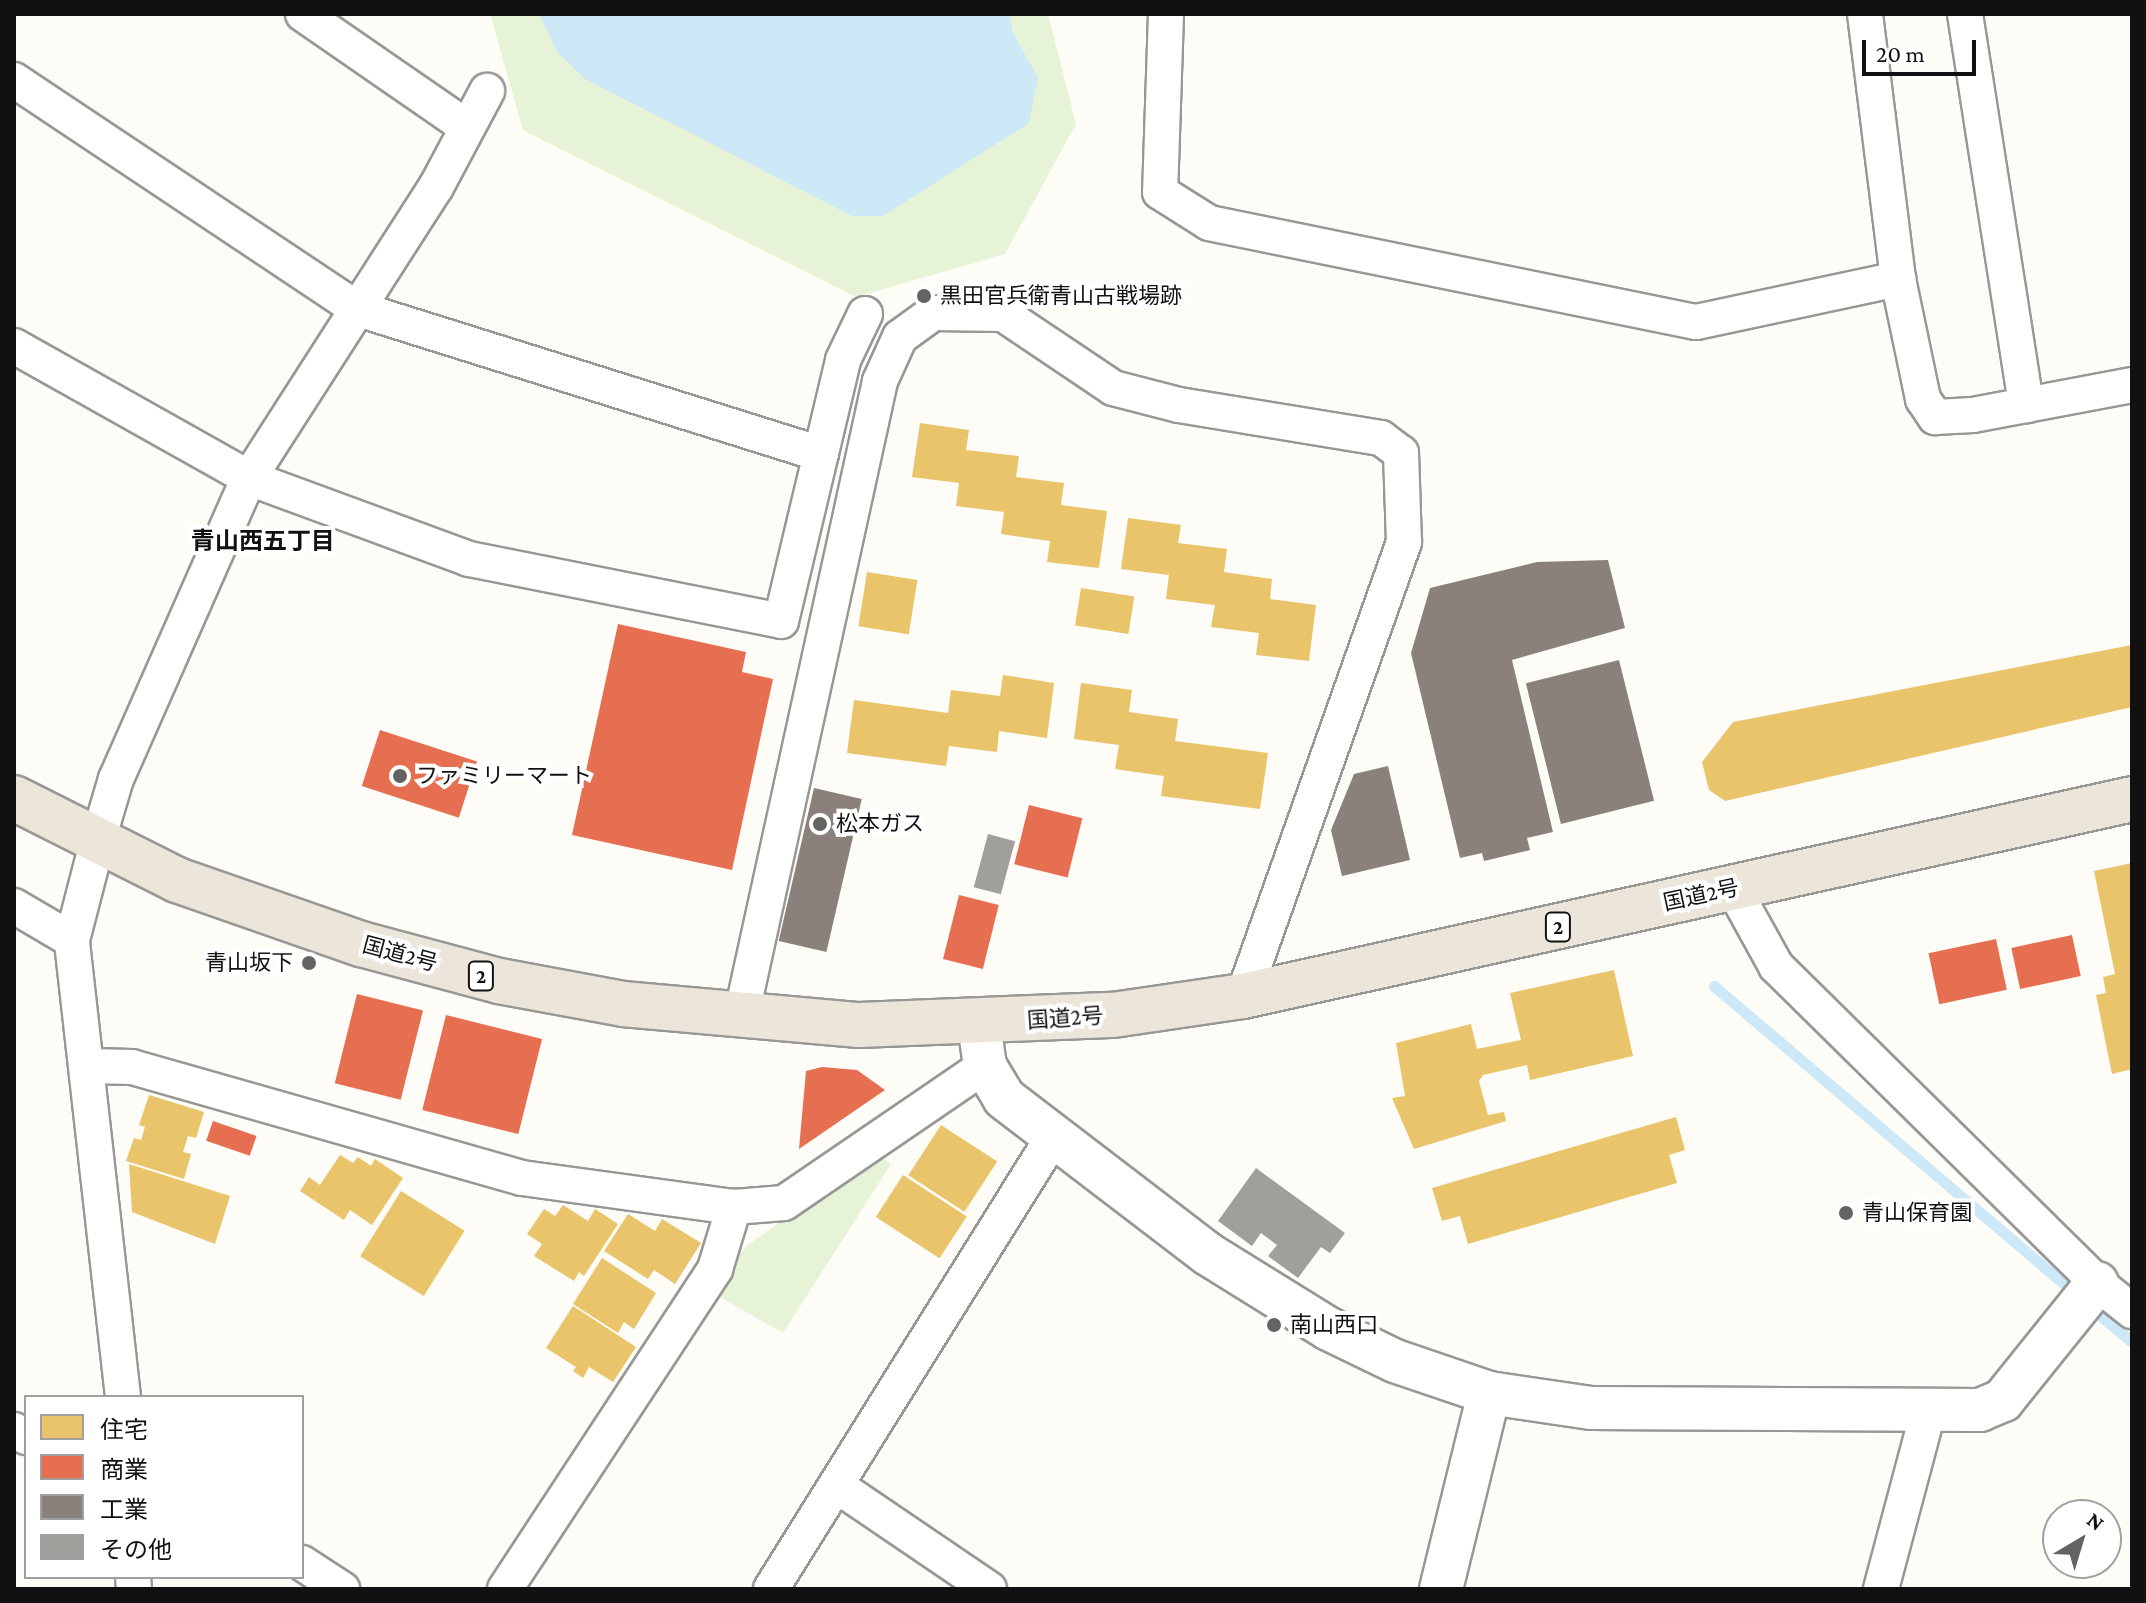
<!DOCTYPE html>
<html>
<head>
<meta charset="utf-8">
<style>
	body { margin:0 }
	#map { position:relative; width:2146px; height:1603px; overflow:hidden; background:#fdfcf7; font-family:"Crimson Pro","Noto Sans JP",serif }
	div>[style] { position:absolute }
	.green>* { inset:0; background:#e7f3d7 }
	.water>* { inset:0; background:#cde8f7 }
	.homes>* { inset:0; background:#e9c46a; transform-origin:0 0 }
	.shops>* { inset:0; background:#e76f51; transform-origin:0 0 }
	.industry>* { inset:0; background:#8a817c; transform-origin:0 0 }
	.stream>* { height:11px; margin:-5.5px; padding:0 5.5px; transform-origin:5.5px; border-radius:5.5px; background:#cde8f7 }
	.building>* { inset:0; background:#a19f9c; transform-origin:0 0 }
	.roads { filter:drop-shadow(2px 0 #979795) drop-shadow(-2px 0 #979795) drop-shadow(0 2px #979795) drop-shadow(0 -2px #979795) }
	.minor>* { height:34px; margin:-17px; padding:0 17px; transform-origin:17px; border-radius:17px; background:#fffffe }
	.tertiary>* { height:42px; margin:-21px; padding:0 21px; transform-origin:21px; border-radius:21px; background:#fffffe }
	.trunk>* { height:44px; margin:-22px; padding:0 22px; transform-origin:22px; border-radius:22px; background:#ece5da }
	.dots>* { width:22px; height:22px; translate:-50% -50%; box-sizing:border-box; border:4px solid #fff; border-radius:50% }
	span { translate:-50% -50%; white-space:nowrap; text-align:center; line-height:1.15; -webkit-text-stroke:8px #fff; paint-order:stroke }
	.shield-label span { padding:2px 6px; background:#fff; border:2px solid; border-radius:6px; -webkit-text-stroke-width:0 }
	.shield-label { font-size:20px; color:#111; font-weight:700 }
	.poi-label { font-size:22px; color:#111 }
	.left { translate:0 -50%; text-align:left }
	.right { translate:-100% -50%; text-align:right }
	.street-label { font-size:22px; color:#111 }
	.neighbourhood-label { font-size:24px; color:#111; font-weight:700 }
	.frame { position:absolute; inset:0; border:16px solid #111; pointer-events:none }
	.legend { position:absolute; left:24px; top:1395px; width:280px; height:184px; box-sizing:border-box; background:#fff; border:2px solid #a0a0a0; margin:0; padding:10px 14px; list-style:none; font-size:24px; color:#111 }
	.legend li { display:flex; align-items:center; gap:16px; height:40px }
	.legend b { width:40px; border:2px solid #a0a0a0 }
	.north { position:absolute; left:2042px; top:1499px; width:80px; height:80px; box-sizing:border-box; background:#fff; border:2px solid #a0a0a0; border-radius:50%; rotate:38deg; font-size:22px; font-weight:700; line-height:32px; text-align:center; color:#111 }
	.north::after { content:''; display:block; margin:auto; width:28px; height:36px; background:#646362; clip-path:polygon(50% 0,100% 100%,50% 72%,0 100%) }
	.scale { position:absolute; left:1862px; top:40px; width:114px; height:36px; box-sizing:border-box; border:4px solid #111; border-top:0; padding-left:10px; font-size:24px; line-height:28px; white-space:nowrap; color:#111; -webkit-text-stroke:6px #fff; paint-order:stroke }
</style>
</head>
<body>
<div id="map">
	<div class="green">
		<div style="clip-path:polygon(490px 14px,1048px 14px,1076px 124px,1005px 254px,856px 297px,523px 130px)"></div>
		<div style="clip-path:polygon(877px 1155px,891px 1164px,783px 1333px,713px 1293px,746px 1246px)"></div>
	</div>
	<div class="water">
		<div style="clip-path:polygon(539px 14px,1010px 14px,1012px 31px,1038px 78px,1029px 123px,883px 216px,852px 216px,585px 79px,557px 52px)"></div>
	</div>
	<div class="homes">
		<div style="clip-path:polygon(920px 423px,969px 430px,966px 450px,1019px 456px,1016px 477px,1064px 483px,1061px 505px,1107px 511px,1099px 568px,1047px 562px,1050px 541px,1001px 534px,1004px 512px,956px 506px,959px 483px,912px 477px)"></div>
		<div style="clip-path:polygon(1128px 518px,1181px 525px,1178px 543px,1227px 549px,1224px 572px,1272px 579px,1270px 599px,1316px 605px,1309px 661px,1256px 655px,1259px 633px,1211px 627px,1215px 605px,1166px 599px,1169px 575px,1121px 569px)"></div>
		<div style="left:867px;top:572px;width:51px;height:55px;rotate:9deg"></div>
		<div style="left:1081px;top:588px;width:54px;height:38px;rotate:9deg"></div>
		<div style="clip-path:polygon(2132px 645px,2132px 707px,1725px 801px,1709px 790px,1702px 762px,1733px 722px)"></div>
		<div style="clip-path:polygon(1003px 675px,1054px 683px,1047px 738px,999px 731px,997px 752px,949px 746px,946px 766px,847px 753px,854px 700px,948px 713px,951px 690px,1000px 696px)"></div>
		<div style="clip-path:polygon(1081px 683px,1132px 690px,1129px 712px,1178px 719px,1175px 741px,1268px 753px,1260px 809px,1161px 796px,1164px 776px,1115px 769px,1119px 745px,1074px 739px)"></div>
		<div style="clip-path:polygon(2132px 863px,2132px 1069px,2112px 1074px,2096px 995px,2106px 993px,2103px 977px,2115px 974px,2094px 871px)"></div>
		<div style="clip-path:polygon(1614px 970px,1633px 1056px,1530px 1080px,1527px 1065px,1483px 1075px,1479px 1081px,1488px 1115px,1504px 1112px,1506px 1121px,1414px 1149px,1392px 1098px,1405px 1096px,1396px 1043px,1471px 1024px,1477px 1049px,1521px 1040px,1510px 993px)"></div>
		<div style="clip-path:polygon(149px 1095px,204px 1112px,196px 1138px,188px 1136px,183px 1152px,191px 1154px,184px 1179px,126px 1161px,134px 1138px,141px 1140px,145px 1127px,139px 1125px)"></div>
		<div style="clip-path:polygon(1676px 1117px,1685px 1150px,1669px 1155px,1677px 1183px,1468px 1244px,1460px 1216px,1442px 1221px,1432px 1188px)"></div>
		<div style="left:941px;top:1125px;width:67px;height:60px;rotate:33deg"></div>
		<div style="clip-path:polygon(340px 1155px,353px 1163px,358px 1157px,371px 1166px,375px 1159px,403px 1178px,372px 1225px,350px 1210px,344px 1220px,300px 1191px,309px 1177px,320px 1185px)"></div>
		<div style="clip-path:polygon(129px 1164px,230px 1196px,215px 1244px,132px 1212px)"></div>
		<div style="left:903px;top:1175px;width:76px;height:50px;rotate:33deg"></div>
		<div style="left:401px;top:1191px;width:75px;height:77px;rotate:32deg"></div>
		<div style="clip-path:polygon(563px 1205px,588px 1221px,595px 1209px,618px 1224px,584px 1276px,579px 1272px,574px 1281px,534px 1256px,542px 1244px,527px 1234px,544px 1209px,555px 1216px)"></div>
		<div style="clip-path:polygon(628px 1214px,655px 1231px,662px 1219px,701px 1243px,675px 1284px,654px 1270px,648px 1279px,604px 1251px)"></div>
		<div style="clip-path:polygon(602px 1258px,656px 1293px,634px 1329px,624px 1322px,618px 1333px,573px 1304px)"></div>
		<div style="clip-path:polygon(573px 1306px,636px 1347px,613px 1382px,589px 1367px,583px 1378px,573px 1371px,576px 1367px,546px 1348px)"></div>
	</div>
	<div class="shops">
		<div style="clip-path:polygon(618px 624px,746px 652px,742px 672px,773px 679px,732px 870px,572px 835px)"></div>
		<div style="left:380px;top:730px;width:102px;height:59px;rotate:18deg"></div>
		<div style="left:1029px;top:805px;width:55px;height:61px;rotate:14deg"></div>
		<div style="left:959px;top:895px;width:41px;height:66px;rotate:14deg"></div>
		<div style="left:2072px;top:935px;width:42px;height:62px;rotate:78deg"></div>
		<div style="left:1996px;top:939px;width:52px;height:69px;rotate:78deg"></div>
		<div style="left:357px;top:994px;width:68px;height:92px;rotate:14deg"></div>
		<div style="left:446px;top:1015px;width:99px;height:98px;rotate:14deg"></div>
		<div style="clip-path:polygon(822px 1067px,857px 1070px,885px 1090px,799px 1149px,806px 1071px)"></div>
		<div style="left:213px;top:1121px;width:46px;height:21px;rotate:19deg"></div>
	</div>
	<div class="industry">
		<div style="clip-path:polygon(1608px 560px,1625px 628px,1512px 660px,1553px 832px,1527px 838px,1530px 850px,1484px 861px,1482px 853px,1460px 858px,1411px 653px,1430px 588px,1537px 562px)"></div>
		<div style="left:1619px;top:660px;width:145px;height:96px;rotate:76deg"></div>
		<div style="clip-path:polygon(1388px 766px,1410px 860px,1342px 876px,1331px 830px,1354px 774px)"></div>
		<div style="left:814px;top:788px;width:49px;height:157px;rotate:13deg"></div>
	</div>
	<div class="stream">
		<div style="left:1714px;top:986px;width:475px;rotate:40.4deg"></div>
		<div style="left:2089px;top:1306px;width:56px;rotate:39.9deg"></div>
	</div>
	<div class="building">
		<div style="left:988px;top:834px;width:28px;height:55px;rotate:15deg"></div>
		<div style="clip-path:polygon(1256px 1168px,1345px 1233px,1330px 1253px,1321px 1247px,1298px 1278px,1268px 1256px,1277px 1245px,1261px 1233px,1252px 1246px,1218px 1221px)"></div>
	</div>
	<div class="roads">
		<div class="minor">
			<div style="left:303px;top:14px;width:199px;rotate:34.6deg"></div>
			<div style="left:1166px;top:14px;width:178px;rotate:91.9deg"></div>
			<div style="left:1160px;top:192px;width:58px;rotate:32.3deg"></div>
			<div style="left:1209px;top:223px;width:497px;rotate:11.5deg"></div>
			<div style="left:1696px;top:322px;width:207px;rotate:-12deg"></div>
			<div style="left:1865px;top:14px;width:267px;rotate:82.9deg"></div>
			<div style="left:1898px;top:279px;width:123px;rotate:78.2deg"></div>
			<div style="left:1923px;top:399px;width:22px;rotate:56deg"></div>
			<div style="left:1935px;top:417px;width:38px;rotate:-3deg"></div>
			<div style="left:1973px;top:415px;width:162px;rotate:-10.7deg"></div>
			<div style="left:1965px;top:14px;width:396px;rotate:81.1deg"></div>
			<div style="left:14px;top:80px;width:413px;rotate:33.7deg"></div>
			<div style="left:358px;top:309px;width:485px;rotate:17.4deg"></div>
			<div style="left:14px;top:346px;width:270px;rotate:29.3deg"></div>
			<div style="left:249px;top:478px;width:234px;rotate:20.2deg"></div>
			<div style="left:469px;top:559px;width:318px;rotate:11.2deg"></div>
			<div style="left:781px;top:621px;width:268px;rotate:-76.6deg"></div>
			<div style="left:843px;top:360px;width:51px;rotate:-64.4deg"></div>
			<div style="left:1733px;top:888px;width:89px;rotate:61.1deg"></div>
			<div style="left:1776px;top:966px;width:451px;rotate:44.6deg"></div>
			<div style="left:2097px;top:1283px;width:45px;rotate:38.7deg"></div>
			<div style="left:14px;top:906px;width:67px;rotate:30.4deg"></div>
			<div style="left:741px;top:1017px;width:651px;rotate:-77.67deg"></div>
			<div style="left:880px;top:381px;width:48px;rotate:-65.6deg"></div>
			<div style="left:900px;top:337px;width:41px;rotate:-36deg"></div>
			<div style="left:933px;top:313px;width:70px;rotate:0.8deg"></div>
			<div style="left:1003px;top:314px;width:133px;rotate:33.9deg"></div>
			<div style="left:1113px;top:388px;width:68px;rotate:14.4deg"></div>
			<div style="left:1179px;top:405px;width:205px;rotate:9.3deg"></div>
			<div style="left:1381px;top:438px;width:25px;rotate:37deg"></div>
			<div style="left:1401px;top:453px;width:89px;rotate:88.1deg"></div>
			<div style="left:1404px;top:542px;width:482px;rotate:109.5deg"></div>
			<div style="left:89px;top:1066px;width:43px;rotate:1.3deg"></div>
			<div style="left:132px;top:1067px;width:405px;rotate:15.9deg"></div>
			<div style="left:522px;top:1178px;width:214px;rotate:7.8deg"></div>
			<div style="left:734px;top:1207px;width:50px;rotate:-4.6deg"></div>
			<div style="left:784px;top:1203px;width:243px;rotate:-34.3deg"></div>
			<div style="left:123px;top:1397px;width:460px;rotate:-96.4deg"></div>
			<div style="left:72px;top:940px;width:100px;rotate:-75.5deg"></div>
			<div style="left:97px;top:843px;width:67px;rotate:-73.5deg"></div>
			<div style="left:116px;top:779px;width:329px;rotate:-66.2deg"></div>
			<div style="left:249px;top:478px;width:346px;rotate:-57.3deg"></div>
			<div style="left:436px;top:187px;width:109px;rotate:-62deg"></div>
			<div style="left:14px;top:1430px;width:14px;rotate:30deg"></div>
			<div style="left:836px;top:1485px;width:185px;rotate:34.2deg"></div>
			<div style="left:302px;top:1563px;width:48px;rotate:33deg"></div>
			<div style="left:133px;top:1577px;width:12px;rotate:85deg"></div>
			<div style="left:505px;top:1589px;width:383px;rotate:-56.7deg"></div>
			<div style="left:715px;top:1269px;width:65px;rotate:-73deg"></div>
			<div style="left:771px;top:1589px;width:531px;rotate:-58.02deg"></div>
			<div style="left:1881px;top:1589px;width:187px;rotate:-75.1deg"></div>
		</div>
		<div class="tertiary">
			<div style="left:979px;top:1024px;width:42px;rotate:81.9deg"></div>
			<div style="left:985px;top:1066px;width:37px;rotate:59deg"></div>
			<div style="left:1004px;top:1098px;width:257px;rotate:37.4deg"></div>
			<div style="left:1208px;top:1254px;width:142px;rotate:31.8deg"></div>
			<div style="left:1329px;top:1329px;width:73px;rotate:25.9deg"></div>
			<div style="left:1395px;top:1361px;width:99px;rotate:18.8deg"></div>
			<div style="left:1489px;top:1393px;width:103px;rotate:8.4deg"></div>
			<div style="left:1591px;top:1408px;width:389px;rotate:0.3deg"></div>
			<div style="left:1980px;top:1410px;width:25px;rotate:-23deg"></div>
			<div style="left:2003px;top:1400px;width:150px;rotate:-51.2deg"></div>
			<div style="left:1441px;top:1589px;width:202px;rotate:-76.2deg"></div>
		</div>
		<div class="trunk">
			<div style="left:14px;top:798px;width:182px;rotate:26.7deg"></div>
			<div style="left:177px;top:880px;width:195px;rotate:19.2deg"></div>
			<div style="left:361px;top:944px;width:143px;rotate:15deg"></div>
			<div style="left:499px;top:981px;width:126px;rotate:10.5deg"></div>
			<div style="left:623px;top:1004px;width:237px;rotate:5.1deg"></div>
			<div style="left:859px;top:1025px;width:254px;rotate:-2.3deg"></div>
			<div style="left:1113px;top:1015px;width:131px;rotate:-8.3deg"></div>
			<div style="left:1243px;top:996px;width:911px;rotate:-12.49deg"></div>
		</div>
	</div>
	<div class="dots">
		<div style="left:924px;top:296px;background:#646362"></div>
		<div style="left:400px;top:776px;background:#646362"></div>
		<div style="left:820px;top:824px;background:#646362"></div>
		<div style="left:309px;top:963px;background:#646362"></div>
		<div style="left:1846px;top:1213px;background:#646362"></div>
		<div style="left:1274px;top:1325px;background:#646362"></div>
	</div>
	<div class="shield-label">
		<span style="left:1558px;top:927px">2</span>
		<span style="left:481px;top:976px">2</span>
	</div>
	<div class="poi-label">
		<span class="left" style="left:940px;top:296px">黒田官兵衛青山古戦場跡</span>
		<span class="left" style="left:416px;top:776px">ファミリーマート</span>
		<span class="left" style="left:836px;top:824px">松本ガス</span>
		<span class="right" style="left:293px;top:963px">青山坂下</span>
		<span class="left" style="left:1862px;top:1213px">青山保育園</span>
		<span class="left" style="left:1290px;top:1325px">南山西口</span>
	</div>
	<div class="street-label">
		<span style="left:1701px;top:895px;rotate:-12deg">国道2号</span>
		<span style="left:400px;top:954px;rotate:15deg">国道2号</span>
		<span style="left:1065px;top:1018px;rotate:-4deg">国道2号</span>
	</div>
	<div class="neighbourhood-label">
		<span style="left:263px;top:541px">青山西五丁目</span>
	</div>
	<div class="frame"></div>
	<ul class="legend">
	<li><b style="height:22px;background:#e9c46a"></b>住宅</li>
	<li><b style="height:22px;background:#e76f51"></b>商業</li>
	<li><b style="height:22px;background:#8a817c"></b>工業</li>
	<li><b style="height:22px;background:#a19f9c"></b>その他</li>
	</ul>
	<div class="north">N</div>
	<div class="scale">20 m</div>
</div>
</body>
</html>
